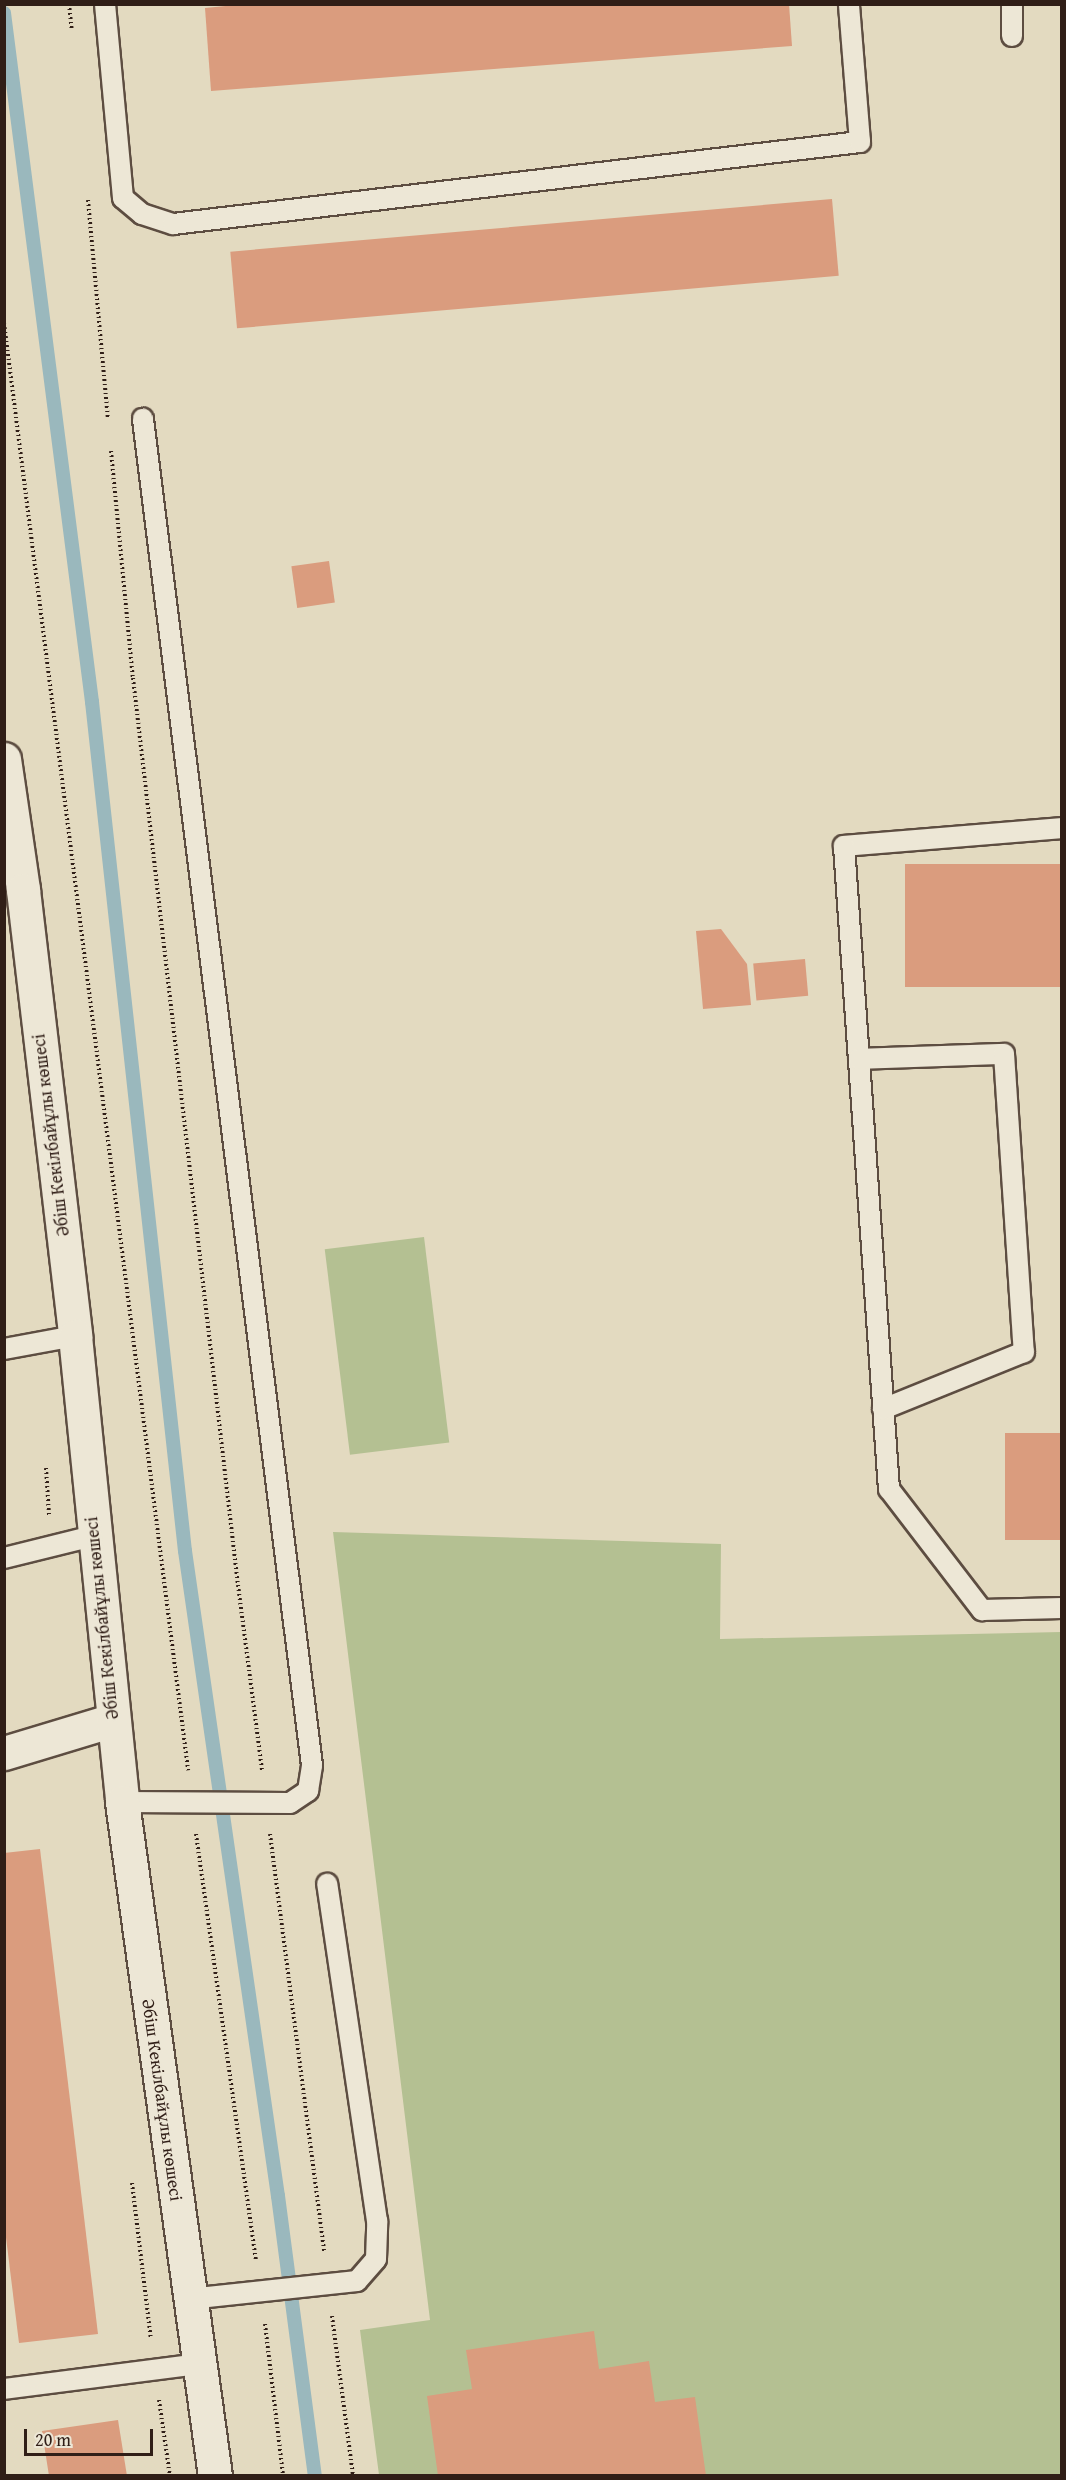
<!DOCTYPE html>
<html>
<head>
<meta charset="utf-8">
<style>
	body { margin:0 }
	#map { position:relative; width:1066px; height:2480px; overflow:hidden; background:#e3dac0; font-family:"Gentium Book Plus",serif }
	div>[style] { position:absolute }
	.green>* { inset:0; background:#b4c092; transform-origin:0 0 }
	.stream>* { height:14px; margin:-7px; padding:0 7px; transform-origin:7px; border-radius:7px; background:#9ab8bd }
	.building>* { inset:0; background:#da9c7e; transform-origin:0 0 }
	.path>* { height:4px; margin-top:-2px; transform-origin:0; background:repeating-linear-gradient(90deg,#301e17 0 1.5px,transparent 0 4.5px) }
	.roads { filter:drop-shadow(2px 0 #5d4d41) drop-shadow(-2px 0 #5d4d41) drop-shadow(0 2px #5d4d41) drop-shadow(0 -2px #5d4d41) }
	.lane>* { height:20px; margin:-10px; padding:0 10px; transform-origin:10px; border-radius:10px; background:#ede7d6 }
	.street>* { height:33px; margin:-16.5px; padding:0 16.5px; transform-origin:16.5px; border-radius:16.5px; background:#ede7d6 }
	.secondary>* { height:33px; margin:-16.5px; padding:0 16.5px; transform-origin:16.5px; border-radius:16.5px; background:#ede7d6 }
	span { translate:-50% -50%; white-space:nowrap; text-align:center; line-height:1.15; -webkit-text-stroke:4.5px #ede7d6; paint-order:stroke }
	.street-label { font-size:18px; color:#301e17 }
	.frame { position:absolute; inset:0; border:6px solid #301e17; pointer-events:none }
	.scale { position:absolute; left:24px; top:2429px; width:129px; height:27px; box-sizing:border-box; border:3px solid #301e17; border-top:0; padding-left:8px; font-size:18px; line-height:21px; white-space:nowrap; color:#301e17; -webkit-text-stroke:4px #ede7d6; paint-order:stroke }
</style>
</head>
<body>
<div id="map">
	<div class="green">
		<div style="left:424px;top:1237px;width:207px;height:100px;rotate:83deg"></div>
		<div style="clip-path:polygon(333px 1532px,721px 1544px,720px 1639px,1061px 1632px,1061px 2475px,379px 2475px,360px 2330px,430px 2320px)"></div>
	</div>
	<div class="stream">
		<div style="left:4px;top:13px;width:695px;rotate:82.72deg"></div>
		<div style="left:92px;top:702px;width:854px;rotate:83.75deg"></div>
		<div style="left:185px;top:1551px;width:652px;rotate:81.8deg"></div>
		<div style="left:278px;top:2196px;width:282px;rotate:82.5deg"></div>
	</div>
	<div class="building">
		<div style="clip-path:polygon(246px 4px,789px 4px,792px 46px,211px 91px,205px 8px)"></div>
		<div style="left:832px;top:199px;width:77px;height:604px;rotate:85deg"></div>
		<div style="left:329px;top:561px;width:42px;height:38px;rotate:82deg"></div>
		<div style="left:1062px;top:864px;width:123px;height:157px;rotate:90deg"></div>
		<div style="clip-path:polygon(721px 929px,747px 964px,751px 1005px,703px 1009px,696px 931px)"></div>
		<div style="left:805px;top:959px;width:37px;height:52px;rotate:85deg"></div>
		<div style="left:1062px;top:1433px;width:107px;height:57px;rotate:90deg"></div>
		<div style="clip-path:polygon(40px 1849px,98px 2334px,19px 2343px,4px 2221px,4px 1853px)"></div>
		<div style="clip-path:polygon(594px 2331px,599px 2369px,649px 2361px,655px 2402px,695px 2397px,706px 2476px,438px 2476px,427px 2396px,472px 2389px,466px 2350px)"></div>
		<div style="clip-path:polygon(118px 2420px,127px 2476px,49px 2476px,42px 2431px)"></div>
	</div>
	<div class="path">
		<div style="left:69px;top:4px;width:27px;rotate:84deg"></div>
		<div style="left:88px;top:200px;width:220px;rotate:84.8deg"></div>
		<div style="left:4px;top:323px;width:1459px;rotate:82.75deg"></div>
		<div style="left:111px;top:451px;width:228px;rotate:84.5deg"></div>
		<div style="left:133px;top:678px;width:913px;rotate:83.4deg"></div>
		<div style="left:238px;top:1585px;width:187px;rotate:82.6deg"></div>
		<div style="left:46px;top:1468px;width:47px;rotate:86.3deg"></div>
		<div style="left:196px;top:1834px;width:430px;rotate:82deg"></div>
		<div style="left:270px;top:1834px;width:421px;rotate:82.6deg"></div>
		<div style="left:132px;top:2183px;width:157px;rotate:83.1deg"></div>
		<div style="left:332px;top:2316px;width:161px;rotate:82.5deg"></div>
		<div style="left:265px;top:2324px;width:153px;rotate:83.2deg"></div>
		<div style="left:159px;top:2400px;width:77px;rotate:81.8deg"></div>
	</div>
	<div class="roads">
		<div class="lane">
			<div style="left:105px;top:4px;width:195px;rotate:84.7deg"></div>
			<div style="left:123px;top:198px;width:25px;rotate:40deg"></div>
			<div style="left:142px;top:214px;width:33px;rotate:18deg"></div>
			<div style="left:173px;top:224px;width:692px;rotate:-6.81deg"></div>
			<div style="left:860px;top:142px;width:138px;rotate:-94.6deg"></div>
			<div style="left:1012px;top:4px;width:32px;rotate:90deg"></div>
			<div style="left:1062px;top:828px;width:219px;rotate:175.3deg"></div>
			<div style="left:844px;top:846px;width:645px;rotate:86deg"></div>
			<div style="left:889px;top:1489px;width:153px;rotate:52.5deg"></div>
			<div style="left:982px;top:1610px;width:80px;rotate:-1.4deg"></div>
			<div style="left:859px;top:1059px;width:145px;rotate:-2deg"></div>
			<div style="left:1004px;top:1054px;width:299px;rotate:86.2deg"></div>
			<div style="left:1024px;top:1352px;width:152px;rotate:158deg"></div>
			<div style="left:4px;top:1349px;width:72px;rotate:-10.4deg"></div>
			<div style="left:4px;top:1558px;width:92px;rotate:-13.9deg"></div>
			<div style="left:122px;top:1802px;width:168px;rotate:0.3deg"></div>
			<div style="left:290px;top:1803px;width:22px;rotate:-34deg"></div>
			<div style="left:308px;top:1791px;width:26px;rotate:-81deg"></div>
			<div style="left:312px;top:1765px;width:1357px;rotate:-97.16deg"></div>
			<div style="left:189px;top:2299px;width:169px;rotate:-6.1deg"></div>
			<div style="left:357px;top:2281px;width:29px;rotate:-49deg"></div>
			<div style="left:376px;top:2259px;width:38px;rotate:-88deg"></div>
			<div style="left:377px;top:2221px;width:341px;rotate:-98.4deg"></div>
			<div style="left:4px;top:2389px;width:197px;rotate:-7.3deg"></div>
		</div>
		<div class="street">
			<div style="left:4px;top:1753px;width:114px;rotate:-16.8deg"></div>
		</div>
		<div class="secondary">
			<div style="left:4px;top:759px;width:132px;rotate:81.7deg"></div>
			<div style="left:23px;top:890px;width:449px;rotate:83.3deg"></div>
			<div style="left:75px;top:1336px;width:468px;rotate:84.2deg"></div>
			<div style="left:122px;top:1802px;width:680px;rotate:82.14deg"></div>
		</div>
	</div>
	<div class="street-label">
		<span style="left:51px;top:1135px;rotate:-97deg">Әбіш Кекілбайұлы көшесі</span>
		<span style="left:102px;top:1618px;rotate:-96deg">Әбіш Кекілбайұлы көшесі</span>
		<span style="left:162px;top:2100px;rotate:82deg">Әбіш Кекілбайұлы көшесі</span>
	</div>
	<div class="frame"></div>
	<div class="scale">20 m</div>
</div>
</body>
</html>
